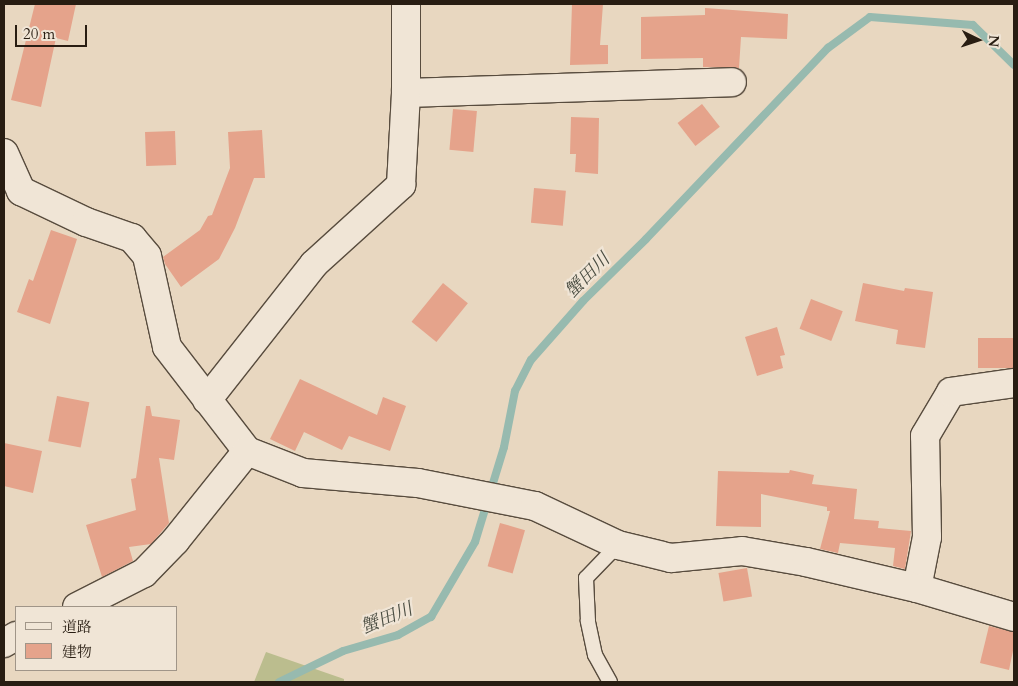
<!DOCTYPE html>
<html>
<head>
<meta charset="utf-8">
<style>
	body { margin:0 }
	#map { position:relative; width:1018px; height:686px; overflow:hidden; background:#e8d7c0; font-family:Cardo,"Noto Serif JP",serif }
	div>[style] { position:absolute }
	.green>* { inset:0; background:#bbbd8e }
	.stream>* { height:8px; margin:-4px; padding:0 4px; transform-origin:4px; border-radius:4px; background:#97baaf }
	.building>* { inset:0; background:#e5a38b; transform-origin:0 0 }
	.roads { filter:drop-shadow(1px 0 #584c3e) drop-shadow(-1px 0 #584c3e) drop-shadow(0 1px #584c3e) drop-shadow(0 -1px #584c3e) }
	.service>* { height:14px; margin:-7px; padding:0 7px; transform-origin:7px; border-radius:7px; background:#f0e5d6 }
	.minor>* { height:28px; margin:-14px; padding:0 14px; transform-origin:14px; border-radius:14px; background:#f0e5d6 }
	span { translate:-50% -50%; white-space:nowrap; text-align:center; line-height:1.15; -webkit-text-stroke:4.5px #f0e5d6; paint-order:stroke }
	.water-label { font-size:18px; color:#494c41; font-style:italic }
	.frame { position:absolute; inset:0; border:5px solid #281d12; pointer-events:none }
	.legend { position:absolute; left:15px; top:606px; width:162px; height:65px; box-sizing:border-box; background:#f0e5d6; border:1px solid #a09588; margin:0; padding:6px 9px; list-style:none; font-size:15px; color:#281d12 }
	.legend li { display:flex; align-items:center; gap:10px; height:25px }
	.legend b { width:25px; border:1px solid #a09588 }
	.north { position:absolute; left:953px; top:15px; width:50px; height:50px; -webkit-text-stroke:4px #f0e5d6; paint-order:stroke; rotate:94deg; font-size:14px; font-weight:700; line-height:20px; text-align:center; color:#281d12 }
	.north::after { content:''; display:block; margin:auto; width:18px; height:22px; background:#281d12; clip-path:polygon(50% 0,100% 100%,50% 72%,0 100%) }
	.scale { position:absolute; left:15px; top:25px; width:72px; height:22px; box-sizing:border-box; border:2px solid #281d12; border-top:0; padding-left:6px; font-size:15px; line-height:18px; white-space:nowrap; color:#281d12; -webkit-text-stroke:4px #f0e5d6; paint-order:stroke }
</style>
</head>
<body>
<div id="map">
	<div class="green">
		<div style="clip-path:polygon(266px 652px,344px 679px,344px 682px,254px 682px)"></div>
	</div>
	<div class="stream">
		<div style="left:279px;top:682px;width:71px;rotate:-25.8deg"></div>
		<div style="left:343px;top:651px;width:57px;rotate:-16.2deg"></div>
		<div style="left:398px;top:635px;width:38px;rotate:-29deg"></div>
		<div style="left:431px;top:617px;width:87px;rotate:-59.6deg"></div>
		<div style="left:475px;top:542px;width:99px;rotate:-73deg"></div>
		<div style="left:504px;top:447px;width:57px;rotate:-78.9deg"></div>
		<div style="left:515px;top:391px;width:35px;rotate:-63deg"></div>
		<div style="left:531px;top:360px;width:79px;rotate:-48.6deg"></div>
		<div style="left:583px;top:301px;width:88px;rotate:-44.5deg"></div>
		<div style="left:646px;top:239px;width:264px;rotate:-46.4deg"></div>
		<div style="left:828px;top:48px;width:52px;rotate:-36.4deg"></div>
		<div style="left:870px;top:17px;width:103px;rotate:4.4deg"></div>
		<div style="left:973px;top:25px;width:57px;rotate:44.3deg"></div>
	</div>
	<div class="building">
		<div style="clip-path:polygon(35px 4px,76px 4px,68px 41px,56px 38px,41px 107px,11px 100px)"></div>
		<div style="clip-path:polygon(572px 4px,603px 4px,600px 45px,608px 45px,608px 64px,570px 65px)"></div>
		<div style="clip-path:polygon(705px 8px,788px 14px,787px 39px,741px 37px,739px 68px,703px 67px,703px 58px,641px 59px,641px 17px,705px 15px)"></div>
		<div style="left:702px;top:104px;width:29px;height:31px;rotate:52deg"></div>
		<div style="left:453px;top:109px;width:24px;height:41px;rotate:5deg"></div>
		<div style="clip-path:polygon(571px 117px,599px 118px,598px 174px,575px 172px,576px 154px,570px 154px)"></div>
		<div style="clip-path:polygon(262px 130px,265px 178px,254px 178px,235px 228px,219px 259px,181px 287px,165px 264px,163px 257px,200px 230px,208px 216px,212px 215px,230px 168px,228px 132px)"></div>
		<div style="left:175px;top:131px;width:34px;height:30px;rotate:88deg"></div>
		<div style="left:534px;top:188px;width:32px;height:35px;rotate:5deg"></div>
		<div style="clip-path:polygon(51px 230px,77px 239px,50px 324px,17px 312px,29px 279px,33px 281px)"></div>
		<div style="left:443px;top:283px;width:32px;height:50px;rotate:39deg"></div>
		<div style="clip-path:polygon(863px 283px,904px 291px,905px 288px,933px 292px,925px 348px,896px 344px,898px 330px,855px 321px)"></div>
		<div style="left:811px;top:299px;width:34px;height:32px;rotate:21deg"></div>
		<div style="clip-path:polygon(777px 327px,785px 355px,780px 356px,783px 368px,757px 376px,745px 337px)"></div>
		<div style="left:1014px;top:338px;width:30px;height:36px;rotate:90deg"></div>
		<div style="clip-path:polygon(300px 379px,377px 415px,383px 397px,406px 406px,390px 451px,349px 436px,342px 450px,304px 432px,295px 451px,270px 439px)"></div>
		<div style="left:57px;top:396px;width:33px;height:46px;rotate:11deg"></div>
		<div style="clip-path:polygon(146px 406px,150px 406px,152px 416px,180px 420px,174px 460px,159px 458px,169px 523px,151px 544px,129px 547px,133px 561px,102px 577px,86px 525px,136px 510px,131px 479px,136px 478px)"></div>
		<div style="clip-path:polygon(4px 443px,42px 451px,33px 493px,4px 486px)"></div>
		<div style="clip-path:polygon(790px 470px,814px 475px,812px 484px,857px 489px,854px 519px,879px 521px,878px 528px,911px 531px,905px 569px,893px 566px,895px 548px,840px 543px,838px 553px,820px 549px,830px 511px,827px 511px,827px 507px,761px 494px,761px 527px,716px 526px,718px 471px,789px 473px)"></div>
		<div style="left:500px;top:523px;width:26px;height:45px;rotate:16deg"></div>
		<div style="left:747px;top:568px;width:29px;height:29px;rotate:80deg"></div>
		<div style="clip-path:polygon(989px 626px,1014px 632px,1014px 646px,1009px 670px,980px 663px)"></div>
	</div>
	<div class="roads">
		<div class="service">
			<div style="left:610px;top:682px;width:31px;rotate:-119deg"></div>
			<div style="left:595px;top:655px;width:35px;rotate:-102deg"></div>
			<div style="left:588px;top:621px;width:43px;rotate:-92.7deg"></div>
			<div style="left:586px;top:578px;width:46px;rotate:-45.9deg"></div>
		</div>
		<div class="minor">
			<div style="left:406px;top:93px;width:326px;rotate:-1.9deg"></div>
			<div style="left:4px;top:153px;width:42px;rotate:65.9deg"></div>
			<div style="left:21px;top:191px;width:72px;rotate:25.5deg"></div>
			<div style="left:86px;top:222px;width:49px;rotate:19.2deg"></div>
			<div style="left:132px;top:238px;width:23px;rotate:50deg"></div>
			<div style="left:147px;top:256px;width:93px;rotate:77.6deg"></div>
			<div style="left:167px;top:347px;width:131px;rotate:52.4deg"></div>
			<div style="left:207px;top:400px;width:173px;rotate:-51.8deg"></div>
			<div style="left:314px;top:264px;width:118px;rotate:-42.2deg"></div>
			<div style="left:401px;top:185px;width:92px;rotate:-86.9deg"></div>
			<div style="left:406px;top:93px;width:89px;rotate:-90deg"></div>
			<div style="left:917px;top:588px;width:52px;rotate:-78.9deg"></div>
			<div style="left:927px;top:537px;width:101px;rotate:-91.1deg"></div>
			<div style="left:925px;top:436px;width:51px;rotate:-59.4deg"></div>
			<div style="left:951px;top:392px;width:64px;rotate:-8.1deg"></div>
			<div style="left:77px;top:607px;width:75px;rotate:-26.9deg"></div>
			<div style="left:144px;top:573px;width:45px;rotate:-45.9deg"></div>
			<div style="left:175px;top:541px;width:115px;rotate:-51.3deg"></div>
			<div style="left:247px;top:451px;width:60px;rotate:21.4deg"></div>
			<div style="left:303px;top:473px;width:115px;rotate:5deg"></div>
			<div style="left:418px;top:483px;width:119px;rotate:11.1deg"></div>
			<div style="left:535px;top:506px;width:92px;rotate:25.2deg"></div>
			<div style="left:618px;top:545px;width:55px;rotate:13.8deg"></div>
			<div style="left:671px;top:558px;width:71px;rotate:-5.6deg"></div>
			<div style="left:742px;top:551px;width:65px;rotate:9.8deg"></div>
			<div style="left:806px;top:562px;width:114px;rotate:13.2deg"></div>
			<div style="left:917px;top:588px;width:101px;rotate:16.6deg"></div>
			<div style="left:4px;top:643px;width:14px;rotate:-30deg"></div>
		</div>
	</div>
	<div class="water-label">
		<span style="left:588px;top:276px;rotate:-45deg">蟹田川</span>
		<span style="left:387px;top:619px;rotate:-22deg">蟹田川</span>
	</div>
	<div class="frame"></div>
	<ul class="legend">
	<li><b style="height:6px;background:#f0e5d6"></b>道路</li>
	<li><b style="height:14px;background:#e5a38b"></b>建物</li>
	</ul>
	<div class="north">N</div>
	<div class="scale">20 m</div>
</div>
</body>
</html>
